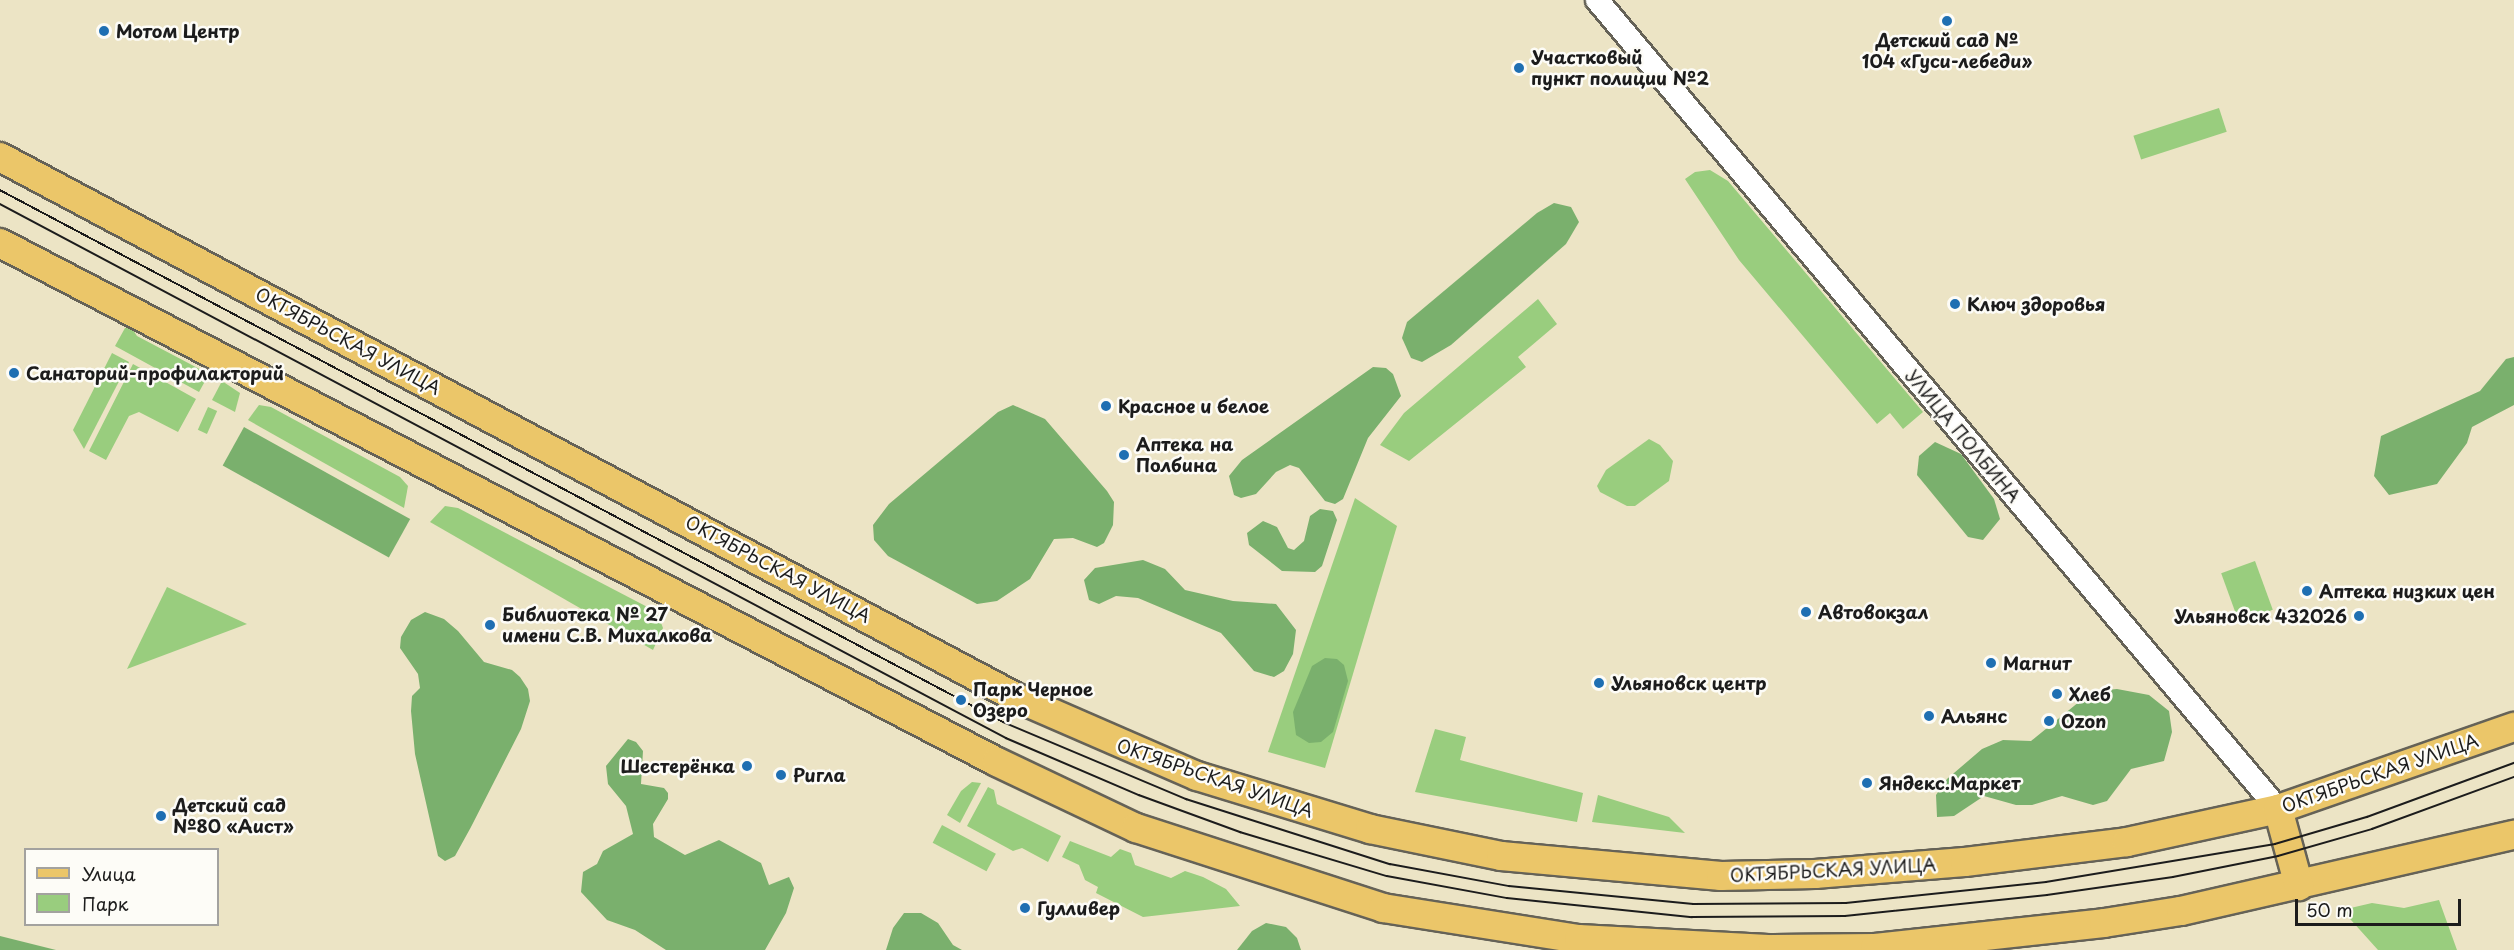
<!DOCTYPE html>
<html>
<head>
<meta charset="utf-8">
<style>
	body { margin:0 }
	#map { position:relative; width:2514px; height:950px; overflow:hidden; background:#ece4c5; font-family:"Playpen Sans",sans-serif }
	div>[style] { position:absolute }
	.green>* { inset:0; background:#99cd7e; transform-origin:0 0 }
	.forest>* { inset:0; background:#7ab06d; transform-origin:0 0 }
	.roads { filter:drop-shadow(2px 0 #656257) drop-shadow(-2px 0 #656257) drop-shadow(0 2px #656257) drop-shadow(0 -2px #656257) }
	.minor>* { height:22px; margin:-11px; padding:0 11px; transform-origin:11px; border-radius:11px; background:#fff }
	.major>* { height:28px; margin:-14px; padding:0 14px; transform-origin:14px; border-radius:14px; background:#ebc669 }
	.tram>* { height:1.5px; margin:-0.75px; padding:0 0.75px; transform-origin:0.75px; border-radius:0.75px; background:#1c1c1c }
	.dots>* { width:16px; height:16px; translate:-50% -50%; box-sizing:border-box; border:3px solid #fdfcf7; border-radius:50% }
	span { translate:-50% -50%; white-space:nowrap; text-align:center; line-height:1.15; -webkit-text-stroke:5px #fdfcf7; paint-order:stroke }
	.poi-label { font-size:18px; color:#1c1c1c; font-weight:700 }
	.left { translate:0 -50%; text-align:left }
	.right { translate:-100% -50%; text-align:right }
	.street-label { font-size:18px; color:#1c1c1c }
	.legend { position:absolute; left:24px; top:848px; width:195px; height:78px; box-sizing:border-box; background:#fdfcf7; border:2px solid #a3a29f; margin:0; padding:8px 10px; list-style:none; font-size:18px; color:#1c1c1c }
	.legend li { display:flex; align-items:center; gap:12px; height:30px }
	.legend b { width:30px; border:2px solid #a3a29f }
	.scale { position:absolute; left:2295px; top:899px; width:166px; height:27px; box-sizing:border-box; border:3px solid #1c1c1c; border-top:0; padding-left:8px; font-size:18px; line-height:21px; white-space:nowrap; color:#1c1c1c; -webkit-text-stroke:4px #fdfcf7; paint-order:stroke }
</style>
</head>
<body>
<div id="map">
	<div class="green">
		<div style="left:2219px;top:108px;width:25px;height:90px;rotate:72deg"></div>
		<div style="clip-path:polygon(1710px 170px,1728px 181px,1923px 412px,1903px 429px,1890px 413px,1877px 424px,1739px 260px,1685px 179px,1695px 172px)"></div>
		<div style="clip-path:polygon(1538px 299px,1557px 324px,1518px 357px,1526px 367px,1409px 461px,1380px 445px,1404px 413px)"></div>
		<div style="clip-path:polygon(131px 327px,137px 336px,209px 374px,199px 392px,115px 346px,125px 328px)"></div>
		<div style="clip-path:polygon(112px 353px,129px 362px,84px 449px,73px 430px)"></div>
		<div style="clip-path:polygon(133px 364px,196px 399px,178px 432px,139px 412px,129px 416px,106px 460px,89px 451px)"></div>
		<div style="clip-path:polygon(222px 381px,240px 393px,235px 412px,212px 400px)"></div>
		<div style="clip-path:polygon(259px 405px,271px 407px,400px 477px,408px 486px,404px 508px,248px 420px)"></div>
		<div style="left:208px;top:407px;width:10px;height:25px;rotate:24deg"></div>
		<div style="clip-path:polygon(1649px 439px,1660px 445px,1673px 461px,1669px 481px,1635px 506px,1627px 506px,1600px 492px,1597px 486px,1606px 470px)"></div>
		<div style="clip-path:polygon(1355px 498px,1397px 526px,1325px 768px,1268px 752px)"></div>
		<div style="clip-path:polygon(445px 506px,458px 508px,657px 612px,663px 628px,653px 650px,430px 522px)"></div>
		<div style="left:2255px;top:561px;width:52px;height:36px;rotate:70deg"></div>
		<div style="clip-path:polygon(167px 587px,247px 624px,127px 669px)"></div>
		<div style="clip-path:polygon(1435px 729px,1466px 737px,1460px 760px,1583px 793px,1577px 822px,1415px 792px)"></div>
		<div style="clip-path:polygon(972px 782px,981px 783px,960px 823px,947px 815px,961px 791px)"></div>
		<div style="clip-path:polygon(988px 787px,994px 790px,997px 804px,1061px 836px,1048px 862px,1022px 848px,1013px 851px,967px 826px)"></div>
		<div style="clip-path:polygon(1598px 795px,1669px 817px,1685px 833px,1592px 822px)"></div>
		<div style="left:942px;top:825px;width:61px;height:20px;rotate:28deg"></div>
		<div style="clip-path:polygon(1070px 841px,1111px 857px,1120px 849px,1131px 853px,1135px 865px,1171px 878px,1185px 871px,1203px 877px,1226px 889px,1240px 906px,1143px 917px,1096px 893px,1098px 887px,1085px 880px,1079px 865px,1062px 857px)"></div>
		<div style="clip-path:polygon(2439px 900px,2457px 950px,2378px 950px,2342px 910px,2372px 903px,2404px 908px)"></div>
	</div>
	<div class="forest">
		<div style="clip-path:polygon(1554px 203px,1571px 207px,1579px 222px,1566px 244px,1451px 345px,1422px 362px,1411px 358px,1402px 338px,1407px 322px,1537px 213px)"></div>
		<div style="clip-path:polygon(2514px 357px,2514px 405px,2472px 427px,2467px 443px,2437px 484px,2389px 495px,2374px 476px,2381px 436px,2480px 391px,2506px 359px)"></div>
		<div style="clip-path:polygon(1373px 367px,1386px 368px,1393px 374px,1401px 396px,1368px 438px,1343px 499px,1335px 504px,1325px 501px,1299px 468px,1290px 465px,1276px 472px,1256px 494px,1241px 498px,1234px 495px,1229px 476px,1242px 460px)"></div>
		<div style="clip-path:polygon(1013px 405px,1045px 419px,1107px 491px,1114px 502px,1113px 525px,1104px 543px,1097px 547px,1073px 538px,1054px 539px,1030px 579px,997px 601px,977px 604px,888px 556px,874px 540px,873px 525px,889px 504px,998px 412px)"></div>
		<div style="left:244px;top:427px;width:190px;height:44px;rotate:29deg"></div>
		<div style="clip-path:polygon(1935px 442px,1961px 454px,1994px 499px,2000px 519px,1983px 540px,1968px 537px,1917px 475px,1919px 456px)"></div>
		<div style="clip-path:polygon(1320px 509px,1333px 511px,1337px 520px,1322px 566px,1315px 572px,1282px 571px,1249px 545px,1247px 533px,1263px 521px,1277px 527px,1288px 548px,1294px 550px,1304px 541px,1310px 516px)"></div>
		<div style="clip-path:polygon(1143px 560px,1165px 569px,1185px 590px,1233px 601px,1276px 604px,1296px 630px,1293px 654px,1284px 671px,1274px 677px,1254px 671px,1221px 633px,1138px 598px,1116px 596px,1099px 604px,1089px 600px,1084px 580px,1095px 568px)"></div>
		<div style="clip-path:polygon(425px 612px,444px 619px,458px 631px,484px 662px,512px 670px,520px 677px,528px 689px,530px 701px,521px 729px,471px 827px,455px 856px,445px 861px,438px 856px,415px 754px,411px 711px,412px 696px,420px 688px,418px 674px,400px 648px,401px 637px,411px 620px)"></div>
		<div style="clip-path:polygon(1325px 658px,1337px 659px,1344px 665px,1348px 681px,1333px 732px,1321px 742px,1309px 743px,1296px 735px,1293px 712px,1312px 666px)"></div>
		<div style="clip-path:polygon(2117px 689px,2149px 695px,2169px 711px,2172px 732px,2164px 761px,2131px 769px,2107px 801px,2093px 805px,2062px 796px,2032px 805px,2016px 805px,1984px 796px,1954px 816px,1937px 817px,1936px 795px,1947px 779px,1982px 749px,2003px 740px,2031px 741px,2085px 697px,2096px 691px)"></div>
		<div style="clip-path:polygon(628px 739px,636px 742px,643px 751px,641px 784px,664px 788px,668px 793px,668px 799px,653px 824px,654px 837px,685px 855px,719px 840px,761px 863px,769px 885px,789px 877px,794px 888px,786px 913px,765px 950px,666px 950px,635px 930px,607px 920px,581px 892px,583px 872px,597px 864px,603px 851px,633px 834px,626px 806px,608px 784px,606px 766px)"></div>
		<div style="clip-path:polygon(904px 913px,921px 913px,938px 923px,953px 945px,962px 950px,886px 950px,893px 928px)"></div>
		<div style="clip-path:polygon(1266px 923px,1286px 927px,1297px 938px,1301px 950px,1237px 950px,1252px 931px)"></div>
		<div style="clip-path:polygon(0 936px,56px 950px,0 950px)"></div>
	</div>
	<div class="roads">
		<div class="minor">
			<div style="left:1597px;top:0;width:1057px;rotate:49.91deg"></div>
		</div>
		<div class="major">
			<div style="left:0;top:157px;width:1150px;rotate:28.01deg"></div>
			<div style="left:1015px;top:697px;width:198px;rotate:23.5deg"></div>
			<div style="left:1197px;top:776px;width:181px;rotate:17deg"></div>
			<div style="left:1370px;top:829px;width:134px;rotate:11.6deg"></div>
			<div style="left:1501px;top:856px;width:221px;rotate:5.2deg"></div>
			<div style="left:1721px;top:876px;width:94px;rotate:-1.2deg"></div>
			<div style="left:1815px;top:874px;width:150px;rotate:-4.6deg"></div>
			<div style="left:1965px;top:862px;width:163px;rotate:-7deg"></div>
			<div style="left:2127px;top:842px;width:155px;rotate:-12.3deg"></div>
			<div style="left:2278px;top:809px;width:250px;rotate:-19.2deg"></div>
			<div style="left:0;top:243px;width:1124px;rotate:27.5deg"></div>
			<div style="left:997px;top:762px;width:154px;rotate:25.4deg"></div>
			<div style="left:1136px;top:828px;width:260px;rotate:17.9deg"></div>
			<div style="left:1383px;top:908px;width:198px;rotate:9deg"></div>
			<div style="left:1579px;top:939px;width:194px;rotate:3deg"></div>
			<div style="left:1773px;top:949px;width:102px;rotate:-0.6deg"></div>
			<div style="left:1875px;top:948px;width:230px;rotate:-6.2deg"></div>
			<div style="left:2104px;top:923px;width:78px;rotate:-8.9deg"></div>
			<div style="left:2181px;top:911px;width:342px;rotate:-12.9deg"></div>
			<div style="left:2278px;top:809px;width:80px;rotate:74.7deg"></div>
		</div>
	</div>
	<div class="tram">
		<div style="left:0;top:190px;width:1135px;rotate:27.94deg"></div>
		<div style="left:1003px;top:722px;width:199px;rotate:22.8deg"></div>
		<div style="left:1186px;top:799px;width:214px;rotate:17.7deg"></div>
		<div style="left:1390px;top:864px;width:121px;rotate:10.5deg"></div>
		<div style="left:1509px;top:886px;width:185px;rotate:5.6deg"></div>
		<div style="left:1693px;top:904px;width:153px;rotate:-0.4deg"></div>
		<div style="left:1846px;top:903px;width:201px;rotate:-6deg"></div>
		<div style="left:2046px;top:882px;width:232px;rotate:-9.4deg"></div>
		<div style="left:2275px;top:844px;width:96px;rotate:-16.4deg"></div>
		<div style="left:2367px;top:817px;width:157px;rotate:-20.2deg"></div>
		<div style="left:0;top:204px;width:1139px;rotate:27.96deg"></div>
		<div style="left:1006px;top:738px;width:145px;rotate:23.2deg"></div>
		<div style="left:1139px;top:795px;width:108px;rotate:20.1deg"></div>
		<div style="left:1240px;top:832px;width:153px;rotate:16.7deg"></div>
		<div style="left:1387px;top:876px;width:122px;rotate:10.4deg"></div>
		<div style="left:1507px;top:898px;width:186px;rotate:5.9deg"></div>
		<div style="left:1692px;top:917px;width:153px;rotate:-0.4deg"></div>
		<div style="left:1845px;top:916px;width:203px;rotate:-5.9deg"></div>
		<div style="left:2047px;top:895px;width:127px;rotate:-8.1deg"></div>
		<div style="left:2173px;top:877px;width:107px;rotate:-11.3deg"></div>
		<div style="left:2278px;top:856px;width:98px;rotate:-16deg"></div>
		<div style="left:2372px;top:829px;width:151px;rotate:-20.1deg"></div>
	</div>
	<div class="dots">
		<div style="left:1947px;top:21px;background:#1f6fb2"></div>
		<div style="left:104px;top:31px;background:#1f6fb2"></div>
		<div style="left:1519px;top:68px;background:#1f6fb2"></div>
		<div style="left:1955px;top:304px;background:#1f6fb2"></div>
		<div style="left:14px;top:373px;background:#1f6fb2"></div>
		<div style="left:1106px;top:406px;background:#1f6fb2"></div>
		<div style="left:1124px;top:455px;background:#1f6fb2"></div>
		<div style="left:2307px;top:591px;background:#1f6fb2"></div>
		<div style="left:1806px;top:612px;background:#1f6fb2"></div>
		<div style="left:2359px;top:616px;background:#1f6fb2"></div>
		<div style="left:490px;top:625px;background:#1f6fb2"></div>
		<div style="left:1991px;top:663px;background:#1f6fb2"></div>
		<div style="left:1599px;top:683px;background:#1f6fb2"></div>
		<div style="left:2057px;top:694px;background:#1f6fb2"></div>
		<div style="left:961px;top:700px;background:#1f6fb2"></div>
		<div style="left:1929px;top:716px;background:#1f6fb2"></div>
		<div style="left:2049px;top:721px;background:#1f6fb2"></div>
		<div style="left:747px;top:766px;background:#1f6fb2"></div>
		<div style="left:781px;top:775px;background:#1f6fb2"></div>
		<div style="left:1867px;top:783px;background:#1f6fb2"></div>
		<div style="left:161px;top:816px;background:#1f6fb2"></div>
		<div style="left:1025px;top:908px;background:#1f6fb2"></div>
	</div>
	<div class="poi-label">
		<span class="left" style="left:116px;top:31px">Мотом Центр</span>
		<span style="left:1947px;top:51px">Детский сад №<br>104 «Гуси-лебеди»</span>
		<span class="left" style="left:1531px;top:68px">Участковый<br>пункт полиции №2</span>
		<span class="left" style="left:1967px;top:304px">Ключ здоровья</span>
		<span class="left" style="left:26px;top:373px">Санаторий-профилакторий</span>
		<span class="left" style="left:1118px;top:406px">Красное и белое</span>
		<span class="left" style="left:1136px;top:455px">Аптека на<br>Полбина</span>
		<span class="left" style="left:2319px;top:591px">Аптека низких цен</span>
		<span class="left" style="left:1818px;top:612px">Автовокзал</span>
		<span class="left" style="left:502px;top:625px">Библиотека № 27<br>имени С.В. Михалкова</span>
		<span class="right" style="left:2347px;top:616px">Ульяновск 432026</span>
		<span class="left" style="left:2003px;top:663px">Магнит</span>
		<span class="left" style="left:1611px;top:683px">Ульяновск центр</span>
		<span class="left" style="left:973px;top:700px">Парк Черное<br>Озеро</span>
		<span class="left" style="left:2069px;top:694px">Хлеб</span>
		<span class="left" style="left:1941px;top:716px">Альянс</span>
		<span class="left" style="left:2061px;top:721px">Ozon</span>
		<span class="right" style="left:735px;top:766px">Шестерёнка</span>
		<span class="left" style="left:793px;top:775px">Ригла</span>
		<span class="left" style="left:1879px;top:783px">Яндекс.Маркет</span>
		<span class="left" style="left:173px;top:816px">Детский сад<br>№80 «Аист»</span>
		<span class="left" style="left:1037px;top:908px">Гулливер</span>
	</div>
	<div class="street-label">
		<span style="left:348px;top:341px;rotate:28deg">ОКТЯБРЬСКАЯ УЛИЦА</span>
		<span style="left:1963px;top:436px;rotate:50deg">УЛИЦА ПОЛБИНА</span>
		<span style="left:778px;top:569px;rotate:28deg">ОКТЯБРЬСКАЯ УЛИЦА</span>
		<span style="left:2380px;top:773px;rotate:-19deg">ОКТЯБРЬСКАЯ УЛИЦА</span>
		<span style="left:1215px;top:778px;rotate:19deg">ОКТЯБРЬСКАЯ УЛИЦА</span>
		<span style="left:1833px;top:870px;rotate:-3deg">ОКТЯБРЬСКАЯ УЛИЦА</span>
	</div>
	<ul class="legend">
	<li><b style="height:8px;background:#ebc669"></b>Улица</li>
	<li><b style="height:16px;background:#99cd7e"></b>Парк</li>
	</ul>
	<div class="scale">50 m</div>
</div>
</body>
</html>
